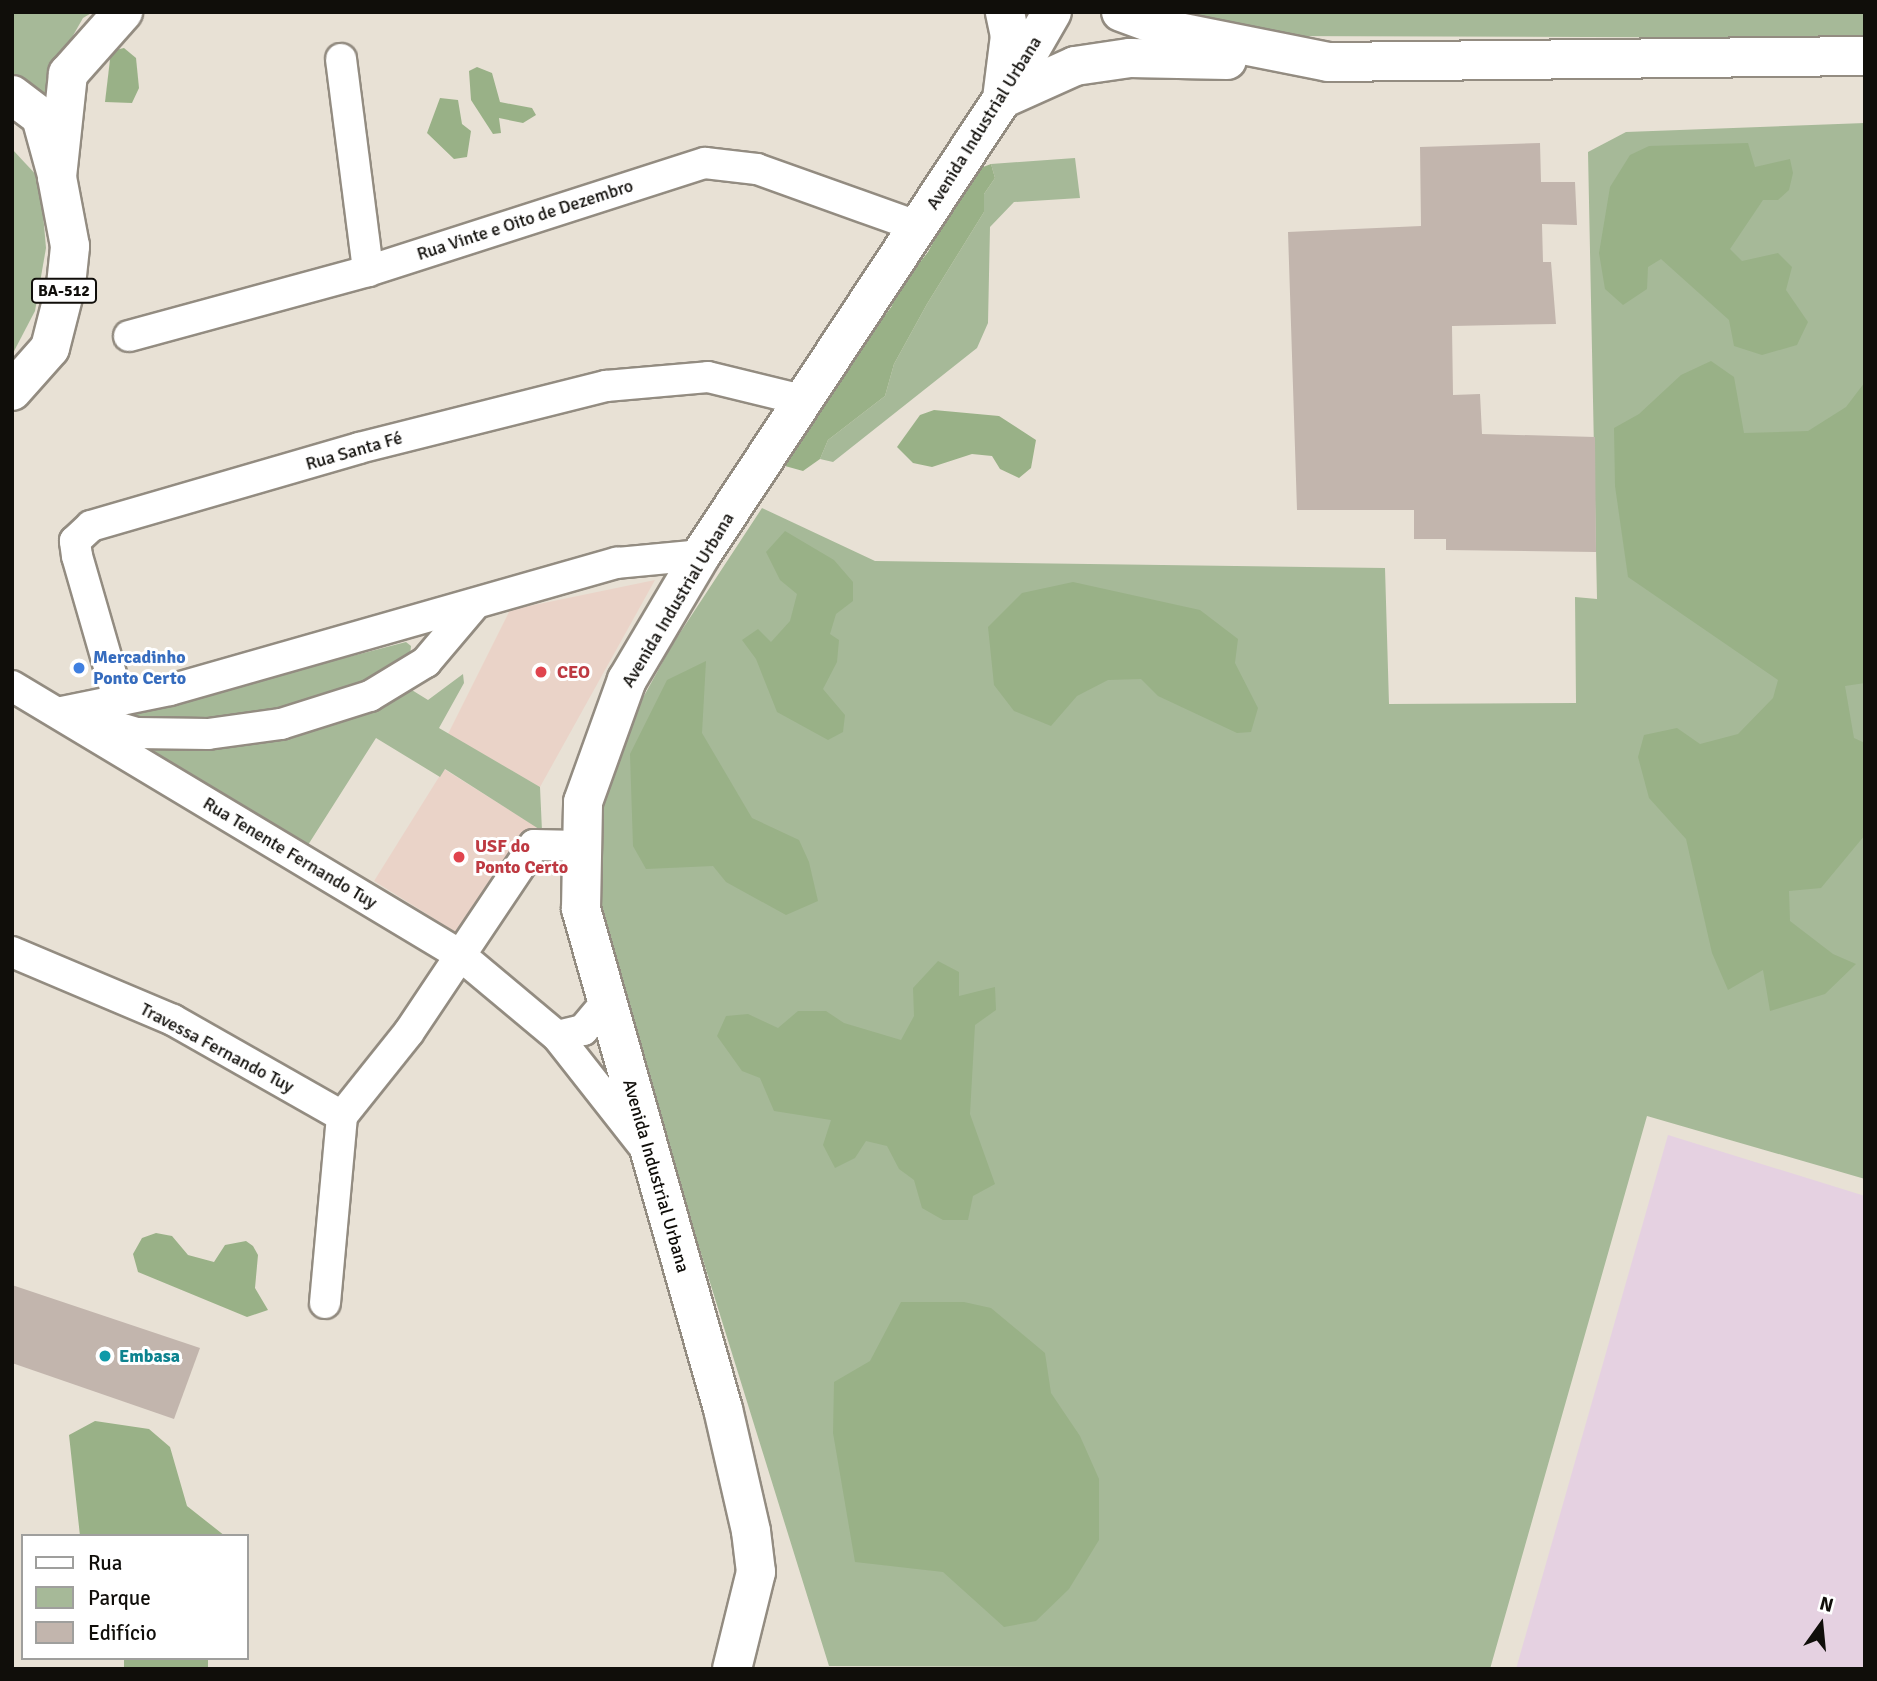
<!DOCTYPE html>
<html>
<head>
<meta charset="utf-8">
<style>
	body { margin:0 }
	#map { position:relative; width:1877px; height:1681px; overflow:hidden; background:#e8e1d5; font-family:Signika,sans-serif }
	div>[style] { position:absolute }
	.industrial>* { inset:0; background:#e5d1e1 }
	.medical>* { inset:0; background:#ead3c8; transform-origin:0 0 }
	.green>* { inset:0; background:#a6b998 }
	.forest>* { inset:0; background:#99b187; transform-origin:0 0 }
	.building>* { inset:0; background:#c2b5ad }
	.roads { filter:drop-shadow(2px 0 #938c81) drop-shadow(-2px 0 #938c81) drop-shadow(0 2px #938c81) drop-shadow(0 -2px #938c81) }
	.minor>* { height:30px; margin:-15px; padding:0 15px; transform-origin:15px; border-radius:15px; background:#fff }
	.tertiary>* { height:38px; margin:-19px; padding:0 19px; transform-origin:19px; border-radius:19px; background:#fff }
	.primary>* { height:38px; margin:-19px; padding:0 19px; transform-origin:19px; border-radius:19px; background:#fff }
	.dots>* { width:19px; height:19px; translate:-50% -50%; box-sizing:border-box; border:4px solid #fff; border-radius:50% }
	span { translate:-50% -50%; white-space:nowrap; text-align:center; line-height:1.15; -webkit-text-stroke:6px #fff; paint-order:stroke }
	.shield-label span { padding:2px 5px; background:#fff; border:2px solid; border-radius:5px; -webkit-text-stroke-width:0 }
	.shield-label { font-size:16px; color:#100e0a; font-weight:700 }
	.street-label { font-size:18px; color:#100e0a }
	.shop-label { font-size:18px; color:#366cbe; font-weight:700 }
	.left { translate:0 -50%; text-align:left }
	.health-label { font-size:18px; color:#be3a42; font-weight:700 }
	.culture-label { font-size:18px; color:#0d838f; font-weight:700 }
	.frame { position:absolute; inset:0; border:14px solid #100e0a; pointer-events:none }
	.legend { position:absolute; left:21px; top:1534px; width:228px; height:126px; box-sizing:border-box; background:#fff; border:2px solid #9f9f9d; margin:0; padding:9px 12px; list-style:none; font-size:21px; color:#100e0a }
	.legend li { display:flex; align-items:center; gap:14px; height:35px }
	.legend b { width:35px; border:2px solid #9f9f9d }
	.north { position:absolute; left:1786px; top:1590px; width:70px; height:70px; -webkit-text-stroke:5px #fff; paint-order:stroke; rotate:15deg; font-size:19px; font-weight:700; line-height:28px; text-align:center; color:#100e0a }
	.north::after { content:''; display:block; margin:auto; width:24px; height:32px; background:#100e0a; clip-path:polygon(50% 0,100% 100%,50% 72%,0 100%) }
</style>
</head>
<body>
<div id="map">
	<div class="industrial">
		<div style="clip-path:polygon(1668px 1135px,1865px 1196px,1865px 1669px,1516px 1669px)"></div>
	</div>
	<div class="medical">
		<div style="clip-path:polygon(655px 580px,540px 787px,448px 734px,510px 610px)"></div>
		<div style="left:444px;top:769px;width:116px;height:132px;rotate:32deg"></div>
	</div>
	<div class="green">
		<div style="clip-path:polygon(12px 12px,93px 12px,83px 18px,58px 62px,44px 114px,12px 79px)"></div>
		<div style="clip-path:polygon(1181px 12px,1865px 12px,1865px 38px,1269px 36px)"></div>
		<div style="clip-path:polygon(1865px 123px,1865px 1179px,1647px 1116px,1490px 1669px,829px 1666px,600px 928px,602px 800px,629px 723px,672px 645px,762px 508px,875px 561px,1385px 568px,1389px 704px,1576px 703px,1575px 597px,1597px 599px,1588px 152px,1626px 132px)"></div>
		<div style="clip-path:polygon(12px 149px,40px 179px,46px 248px,35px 311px,12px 355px)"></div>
		<div style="clip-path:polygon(1075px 158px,1080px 198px,1014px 202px,990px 227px,988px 323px,977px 348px,833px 462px,820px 459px,828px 440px,885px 396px,894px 364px,927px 304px,984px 212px,984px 194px,995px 178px,991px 164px)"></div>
		<div style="clip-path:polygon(406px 642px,411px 646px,407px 687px,428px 700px,463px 674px,464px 683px,439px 728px,540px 787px,542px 831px,445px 769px,440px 777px,376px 738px,308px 845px,131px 741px,127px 730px,133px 713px)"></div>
	</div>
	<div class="forest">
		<div style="clip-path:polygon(124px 48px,136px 58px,139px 88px,132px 103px,105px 102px,111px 51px)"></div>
		<div style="clip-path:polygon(477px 67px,492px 73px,500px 102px,532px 108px,536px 115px,523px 123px,499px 118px,501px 133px,493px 134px,471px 100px,469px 71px)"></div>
		<div style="clip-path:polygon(440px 98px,458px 100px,462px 124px,471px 131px,467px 157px,454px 159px,427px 133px)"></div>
		<div style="clip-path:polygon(1748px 143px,1755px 167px,1790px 159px,1793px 173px,1789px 190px,1778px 200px,1763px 200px,1730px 249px,1742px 261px,1778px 253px,1792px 267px,1786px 290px,1808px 322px,1797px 345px,1762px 355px,1734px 346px,1729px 320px,1661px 259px,1648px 267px,1647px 289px,1623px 305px,1605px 289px,1599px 253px,1610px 187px,1630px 155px,1649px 146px)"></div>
		<div style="clip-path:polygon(991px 164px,995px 178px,984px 194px,984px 212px,927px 304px,894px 364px,885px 396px,828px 440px,820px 459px,803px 471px,785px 466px,787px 442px,892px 306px,893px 296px,928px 252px,970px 172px)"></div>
		<div style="clip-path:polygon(1711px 361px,1734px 377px,1744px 433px,1808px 431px,1846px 407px,1865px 382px,1865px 683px,1845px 686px,1854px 738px,1865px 743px,1865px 835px,1821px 888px,1789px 891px,1790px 921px,1833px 954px,1856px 964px,1825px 994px,1770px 1011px,1763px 970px,1728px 990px,1712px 953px,1686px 839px,1649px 798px,1638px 757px,1644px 735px,1677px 728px,1700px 744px,1738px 734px,1773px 698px,1778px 680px,1628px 577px,1615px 486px,1614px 428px,1639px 414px,1681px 375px)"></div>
		<div style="clip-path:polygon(934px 410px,999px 416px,1036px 440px,1031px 468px,1019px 478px,1000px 469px,992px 456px,972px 454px,932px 467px,913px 463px,897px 447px,920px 415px)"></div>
		<div style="clip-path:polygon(785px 531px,834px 560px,853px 582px,853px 601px,836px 614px,830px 634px,839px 640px,837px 662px,823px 689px,845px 715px,843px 732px,828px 740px,777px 712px,756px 659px,742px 640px,758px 629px,771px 642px,790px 621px,797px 594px,780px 580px,766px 552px)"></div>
		<div style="clip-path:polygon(1073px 582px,1200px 610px,1238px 639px,1235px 663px,1258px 708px,1251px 732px,1237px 733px,1158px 696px,1141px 679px,1108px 680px,1077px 696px,1051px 726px,1014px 711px,994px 685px,988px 627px,1022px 593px)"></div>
		<div style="clip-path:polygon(706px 661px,702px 733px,752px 818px,799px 840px,809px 862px,818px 901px,786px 915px,726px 882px,713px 866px,646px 869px,633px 846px,630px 754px,667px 680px)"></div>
		<div style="clip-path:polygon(938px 961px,959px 972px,959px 996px,995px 987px,996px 1010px,975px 1025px,970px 1114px,995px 1184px,973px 1196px,968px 1220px,943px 1220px,922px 1208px,914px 1180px,899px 1169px,887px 1146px,866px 1141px,855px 1158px,835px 1168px,823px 1145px,831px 1120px,774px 1111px,760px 1078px,742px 1071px,717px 1036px,726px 1016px,748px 1014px,778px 1028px,798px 1011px,826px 1011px,844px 1023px,901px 1040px,914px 1016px,913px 988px)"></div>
		<div style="clip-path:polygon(156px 1233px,172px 1236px,188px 1255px,214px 1262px,225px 1245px,246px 1241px,253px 1246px,258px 1255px,255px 1288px,268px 1310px,247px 1317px,138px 1272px,133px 1254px,142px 1238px)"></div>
		<div style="clip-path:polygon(901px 1302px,964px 1302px,991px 1308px,1045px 1353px,1051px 1393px,1080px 1436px,1099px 1479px,1099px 1540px,1069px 1589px,1036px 1621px,1004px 1627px,943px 1572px,855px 1562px,833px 1433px,834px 1382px,870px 1361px)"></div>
		<div style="clip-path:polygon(95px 1421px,149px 1429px,170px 1447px,187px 1506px,225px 1536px,80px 1536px,69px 1435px)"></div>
		<div style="left:124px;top:1658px;width:84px;height:13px"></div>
	</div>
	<div class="building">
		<div style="clip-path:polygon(1540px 143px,1541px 182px,1575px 182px,1577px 225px,1542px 224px,1543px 262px,1551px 262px,1556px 324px,1452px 326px,1453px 395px,1480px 394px,1482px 434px,1595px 437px,1596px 552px,1446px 550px,1446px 539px,1414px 539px,1414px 510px,1297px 510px,1288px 232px,1421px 226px,1420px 147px)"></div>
		<div style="clip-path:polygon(12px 1285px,200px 1348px,174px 1419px,12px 1363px)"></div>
	</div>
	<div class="roads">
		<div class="minor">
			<div style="left:341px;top:59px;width:214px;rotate:82.7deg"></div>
			<div style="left:129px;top:336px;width:248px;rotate:-15.2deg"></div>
			<div style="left:368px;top:271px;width:354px;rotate:-17.8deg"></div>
			<div style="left:705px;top:163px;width:52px;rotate:6.6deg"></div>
			<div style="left:757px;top:169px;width:172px;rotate:19.7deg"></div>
			<div style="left:12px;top:686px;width:523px;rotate:30.98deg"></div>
			<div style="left:460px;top:955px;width:126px;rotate:39.9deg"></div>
			<div style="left:557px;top:1036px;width:137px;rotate:51.8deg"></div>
			<div style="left:118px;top:698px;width:148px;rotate:-106.1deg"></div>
			<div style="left:77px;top:556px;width:15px;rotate:-98deg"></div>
			<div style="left:75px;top:541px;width:22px;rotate:-43deg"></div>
			<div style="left:91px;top:526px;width:279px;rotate:-16.2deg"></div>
			<div style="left:359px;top:448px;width:255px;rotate:-14.1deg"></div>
			<div style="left:606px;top:386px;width:102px;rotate:-5deg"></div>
			<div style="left:708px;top:377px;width:97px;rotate:13.7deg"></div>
			<div style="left:62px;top:712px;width:110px;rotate:-11.5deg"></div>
			<div style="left:170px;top:690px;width:465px;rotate:-15.9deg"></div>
			<div style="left:617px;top:563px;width:84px;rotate:-5.4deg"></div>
			<div style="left:89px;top:719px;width:50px;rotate:16.3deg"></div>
			<div style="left:137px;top:733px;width:71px;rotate:0.8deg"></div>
			<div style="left:208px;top:734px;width:74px;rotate:-7.8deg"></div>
			<div style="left:281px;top:724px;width:93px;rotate:-17.5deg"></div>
			<div style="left:370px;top:696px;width:66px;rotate:-31.3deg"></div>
			<div style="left:426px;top:662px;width:76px;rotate:-49.8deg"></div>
			<div style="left:12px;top:952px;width:175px;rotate:22.9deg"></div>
			<div style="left:173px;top:1020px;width:194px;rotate:29.6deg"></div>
			<div style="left:557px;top:1036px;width:27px;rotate:-13deg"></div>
			<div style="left:583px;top:1030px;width:35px;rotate:-50deg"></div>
			<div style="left:325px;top:1303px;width:188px;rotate:-84.8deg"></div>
			<div style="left:342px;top:1116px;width:107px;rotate:-51.4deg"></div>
			<div style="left:409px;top:1032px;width:225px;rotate:-56.2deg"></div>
			<div style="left:534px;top:845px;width:45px;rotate:1.3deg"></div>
		</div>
		<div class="tertiary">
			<div style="left:1121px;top:12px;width:55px;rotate:20.1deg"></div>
			<div style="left:1173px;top:31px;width:158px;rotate:11.3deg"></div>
			<div style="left:1328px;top:62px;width:537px;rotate:-0.64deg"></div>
			<div style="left:12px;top:95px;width:36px;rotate:37deg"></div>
			<div style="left:41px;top:117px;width:60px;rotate:74.6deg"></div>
			<div style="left:1002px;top:99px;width:80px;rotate:-24.3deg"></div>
			<div style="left:1075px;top:66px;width:56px;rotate:-8.3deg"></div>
			<div style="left:1130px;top:58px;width:97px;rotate:1.2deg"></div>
			<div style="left:732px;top:1669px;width:100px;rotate:-76.1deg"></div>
			<div style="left:756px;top:1572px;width:41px;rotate:-97deg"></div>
			<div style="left:751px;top:1531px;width:125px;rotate:-102.9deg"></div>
			<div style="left:723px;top:1409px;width:520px;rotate:-105.85deg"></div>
			<div style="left:581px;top:909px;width:107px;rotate:-88.9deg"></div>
			<div style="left:583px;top:802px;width:130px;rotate:-70.2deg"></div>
			<div style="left:627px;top:680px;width:145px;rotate:-59.4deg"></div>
			<div style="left:701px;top:555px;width:546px;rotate:-56.57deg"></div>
			<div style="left:1002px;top:99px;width:100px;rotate:-60.1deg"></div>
		</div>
		<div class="primary">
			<div style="left:1155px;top:12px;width:26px;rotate:47deg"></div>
			<div style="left:1002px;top:99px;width:64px;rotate:-82.8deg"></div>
			<div style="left:1010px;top:36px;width:25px;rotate:-102deg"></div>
			<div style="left:12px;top:391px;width:57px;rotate:-48.5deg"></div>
			<div style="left:50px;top:348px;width:65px;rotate:-75.7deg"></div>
			<div style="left:66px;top:285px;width:39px;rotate:-84deg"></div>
			<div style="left:70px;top:246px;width:70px;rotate:-100.7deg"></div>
			<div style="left:57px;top:177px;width:104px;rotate:-83.9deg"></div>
			<div style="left:68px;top:74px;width:83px;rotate:-48.4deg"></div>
		</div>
	</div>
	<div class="dots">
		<div style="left:79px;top:668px;background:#3f7fe0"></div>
		<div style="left:541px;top:672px;background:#e0444e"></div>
		<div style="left:459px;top:857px;background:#e0444e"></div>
		<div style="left:105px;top:1356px;background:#0f9aa8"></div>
	</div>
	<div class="shield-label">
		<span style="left:64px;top:291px">BA-512</span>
	</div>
	<div class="street-label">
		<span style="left:984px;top:123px;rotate:-58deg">Avenida Industrial Urbana</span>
		<span style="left:525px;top:220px;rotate:-18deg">Rua Vinte e Oito de Dezembro</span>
		<span style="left:354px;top:451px;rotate:-16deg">Rua Santa Fé</span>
		<span style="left:678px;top:600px;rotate:-59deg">Avenida Industrial Urbana</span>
		<span style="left:290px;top:853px;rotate:31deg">Rua Tenente Fernando Tuy</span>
		<span style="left:217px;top:1048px;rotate:28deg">Travessa Fernando Tuy</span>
		<span style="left:656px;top:1176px;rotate:74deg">Avenida Industrial Urbana</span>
	</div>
	<div class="shop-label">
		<span class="left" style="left:93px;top:668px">Mercadinho<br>Ponto Certo</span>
	</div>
	<div class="health-label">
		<span class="left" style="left:557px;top:672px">CEO</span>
		<span class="left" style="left:475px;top:857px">USF do<br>Ponto Certo</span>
	</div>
	<div class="culture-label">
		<span class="left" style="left:119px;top:1356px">Embasa</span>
	</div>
	<div class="frame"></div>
	<ul class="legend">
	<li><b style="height:9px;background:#fff"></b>Rua</li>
	<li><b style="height:19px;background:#a6b998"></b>Parque</li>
	<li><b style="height:19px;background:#c2b5ad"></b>Edifício</li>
	</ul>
	<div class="north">N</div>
</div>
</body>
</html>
